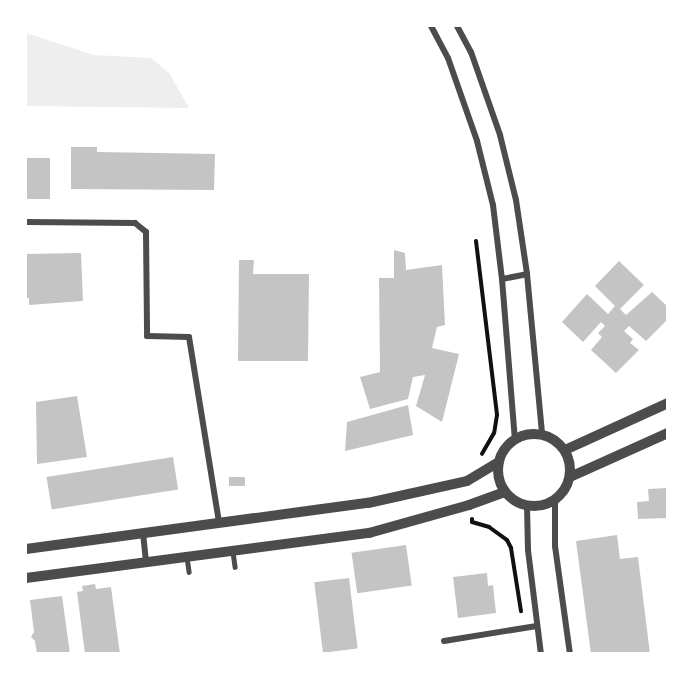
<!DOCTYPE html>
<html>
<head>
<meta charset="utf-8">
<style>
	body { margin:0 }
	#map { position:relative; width:693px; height:679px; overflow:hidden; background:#fff; font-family:Merriweather,serif }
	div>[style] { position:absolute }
	.green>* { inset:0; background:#eee }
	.building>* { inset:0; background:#c4c4c4; transform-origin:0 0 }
	.path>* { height:4px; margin:-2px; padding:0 2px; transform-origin:2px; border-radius:2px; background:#111 }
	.service>* { height:4.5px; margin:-2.25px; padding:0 2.25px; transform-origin:2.25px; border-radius:2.25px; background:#4c4c4c }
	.minor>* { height:6px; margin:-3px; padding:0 3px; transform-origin:3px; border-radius:3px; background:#4c4c4c }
	.tertiary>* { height:10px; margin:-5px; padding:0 5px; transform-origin:5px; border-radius:5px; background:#4c4c4c }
	.tertiary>.ring { margin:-5px; padding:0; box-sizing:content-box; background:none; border:10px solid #4c4c4c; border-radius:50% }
	span { translate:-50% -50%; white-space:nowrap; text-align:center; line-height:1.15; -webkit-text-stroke:4.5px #fff; paint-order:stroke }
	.frame { position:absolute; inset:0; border:27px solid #fff; pointer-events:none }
</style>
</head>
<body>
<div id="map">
	<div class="green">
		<div style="clip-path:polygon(26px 33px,94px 55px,151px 58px,169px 73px,189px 108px,26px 106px)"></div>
	</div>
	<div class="building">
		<div style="clip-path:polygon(71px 147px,97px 147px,97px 152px,215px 154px,214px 190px,71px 189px)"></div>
		<div style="left:26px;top:158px;width:24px;height:41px"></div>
		<div style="clip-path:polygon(394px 250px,405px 253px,406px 270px,442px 265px,445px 325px,437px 327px,432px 348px,459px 354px,442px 422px,416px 406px,425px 375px,413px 377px,408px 399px,370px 409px,360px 377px,380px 372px,379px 278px,394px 278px)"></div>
		<div style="clip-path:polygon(81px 253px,83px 301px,29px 305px,29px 298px,26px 298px,26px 254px)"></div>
		<div style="clip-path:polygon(239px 260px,254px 260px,253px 274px,309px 274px,308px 361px,238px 361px)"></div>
		<div style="clip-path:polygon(619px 261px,644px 285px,620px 309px,626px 315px,652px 292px,668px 307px,668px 319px,646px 341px,629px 326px,624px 331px,633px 339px,630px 343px,639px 350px,616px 373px,591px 350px,602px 337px,598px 333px,605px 326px,601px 322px,583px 342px,562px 322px,587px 294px,608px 314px,615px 306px,595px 286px)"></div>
		<div style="clip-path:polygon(77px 396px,87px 457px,37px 464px,36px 402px)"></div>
		<div style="clip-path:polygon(408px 405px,413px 435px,345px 451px,347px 422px)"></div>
		<div style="left:173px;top:457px;width:33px;height:128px;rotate:81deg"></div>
		<div style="left:245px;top:477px;width:9px;height:16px;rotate:90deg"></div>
		<div style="clip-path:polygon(668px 488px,668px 518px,638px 519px,637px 502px,649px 501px,648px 489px)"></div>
		<div style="clip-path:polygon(617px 535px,620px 559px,638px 557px,650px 654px,591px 654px,576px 541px)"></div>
		<div style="left:406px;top:545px;width:41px;height:55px;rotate:82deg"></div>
		<div style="clip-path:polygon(487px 573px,488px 586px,493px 585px,496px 613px,458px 618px,453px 577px)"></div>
		<div style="left:349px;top:578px;width:71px;height:35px;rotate:83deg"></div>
		<div style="clip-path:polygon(95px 584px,96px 589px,111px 587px,120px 654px,85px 654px,77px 592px,83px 591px,82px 586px)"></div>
		<div style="clip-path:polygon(62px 596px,70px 654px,37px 654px,35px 641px,31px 637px,34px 632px,30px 600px)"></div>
	</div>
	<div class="path">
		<div style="left:476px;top:241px;width:175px;rotate:83.1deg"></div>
		<div style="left:497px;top:415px;width:18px;rotate:99deg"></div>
		<div style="left:494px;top:433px;width:24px;rotate:120deg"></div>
		<div style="left:472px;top:519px;width:3px;rotate:90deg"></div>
		<div style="left:472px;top:522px;width:18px;rotate:16deg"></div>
		<div style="left:489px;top:527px;width:22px;rotate:36deg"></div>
		<div style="left:507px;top:540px;width:9px;rotate:63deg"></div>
		<div style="left:511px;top:548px;width:64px;rotate:81deg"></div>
	</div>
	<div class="service">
		<div style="left:233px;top:552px;width:15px;rotate:82deg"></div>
		<div style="left:187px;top:557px;width:15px;rotate:82deg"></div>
	</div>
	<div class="minor">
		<div style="left:431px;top:26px;width:36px;rotate:62deg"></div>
		<div style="left:448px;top:58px;width:88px;rotate:70.7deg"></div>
		<div style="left:477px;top:141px;width:66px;rotate:76deg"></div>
		<div style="left:493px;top:205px;width:75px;rotate:83.1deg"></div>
		<div style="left:502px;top:279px;width:161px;rotate:85.4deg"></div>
		<div style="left:457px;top:26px;width:30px;rotate:62deg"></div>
		<div style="left:471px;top:52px;width:88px;rotate:70.7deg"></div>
		<div style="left:500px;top:135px;width:67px;rotate:76.2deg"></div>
		<div style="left:516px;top:200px;width:75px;rotate:81.5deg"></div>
		<div style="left:527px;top:274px;width:161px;rotate:84.6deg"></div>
		<div style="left:26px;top:222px;width:109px;rotate:0.5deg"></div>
		<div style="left:135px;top:223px;width:14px;rotate:39deg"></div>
		<div style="left:146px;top:232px;width:104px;rotate:89.4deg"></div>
		<div style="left:147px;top:336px;width:42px;rotate:1.4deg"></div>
		<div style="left:189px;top:337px;width:188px;rotate:80.8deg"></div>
		<div style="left:502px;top:279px;width:25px;rotate:-11deg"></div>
		<div style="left:555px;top:500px;width:46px;rotate:90deg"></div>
		<div style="left:555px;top:546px;width:109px;rotate:82.1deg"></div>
		<div style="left:527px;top:506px;width:44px;rotate:88.7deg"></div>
		<div style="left:528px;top:550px;width:105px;rotate:82.9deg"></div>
		<div style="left:143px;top:533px;width:30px;rotate:84deg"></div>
		<div style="left:444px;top:641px;width:94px;rotate:-9.2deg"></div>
	</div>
	<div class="tertiary">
		<div class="ring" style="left:498px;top:434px;width:62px;height:62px"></div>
		<div style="left:565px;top:450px;width:113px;rotate:-24.5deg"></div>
		<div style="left:570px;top:477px;width:107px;rotate:-24.2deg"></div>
		<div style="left:26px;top:549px;width:345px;rotate:-7.7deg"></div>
		<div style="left:368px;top:503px;width:101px;rotate:-12.5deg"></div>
		<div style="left:467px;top:481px;width:37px;rotate:-31deg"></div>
		<div style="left:26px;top:578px;width:346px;rotate:-7.5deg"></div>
		<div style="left:369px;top:533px;width:104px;rotate:-15.6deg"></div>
		<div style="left:469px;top:505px;width:38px;rotate:-20deg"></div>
	</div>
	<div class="frame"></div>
</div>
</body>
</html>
